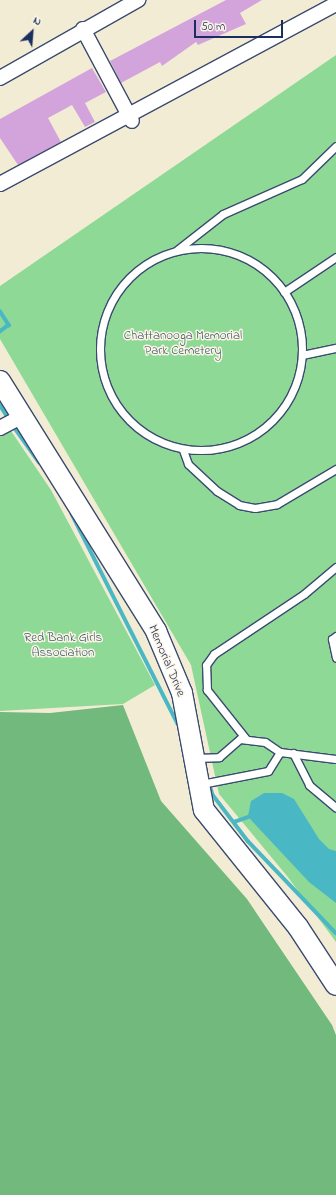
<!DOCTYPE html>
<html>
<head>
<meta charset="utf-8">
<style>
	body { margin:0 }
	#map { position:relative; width:336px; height:1195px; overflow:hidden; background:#f3ecd4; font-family:"Indie Flower",sans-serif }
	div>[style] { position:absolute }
	.green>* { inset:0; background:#8ed995 }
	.forest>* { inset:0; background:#72b97e }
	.water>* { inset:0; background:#4ab7c5 }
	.stream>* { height:3.5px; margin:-1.75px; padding:0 1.75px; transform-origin:1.75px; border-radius:1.75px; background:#4ab7c5 }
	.building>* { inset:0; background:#d3a4dc }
	.roads { filter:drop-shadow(1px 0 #3b4b70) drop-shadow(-1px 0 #3b4b70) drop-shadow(0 1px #3b4b70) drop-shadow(0 -1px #3b4b70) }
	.lane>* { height:7px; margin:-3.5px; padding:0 3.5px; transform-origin:3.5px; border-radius:3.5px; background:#fff }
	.lane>.ring { margin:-3.5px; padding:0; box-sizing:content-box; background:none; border:7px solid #fff; border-radius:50% }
	.street>* { height:14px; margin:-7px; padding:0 7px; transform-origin:7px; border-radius:7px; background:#fff }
	.secondary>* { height:20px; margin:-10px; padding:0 10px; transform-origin:10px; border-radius:10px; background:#fff }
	span { translate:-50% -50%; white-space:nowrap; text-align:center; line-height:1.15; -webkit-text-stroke:3px #fcf5e5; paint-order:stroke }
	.park-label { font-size:13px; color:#385a6c }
	.street-label { font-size:13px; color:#1b2f5e }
	.north { position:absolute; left:12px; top:12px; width:40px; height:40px; -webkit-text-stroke:3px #fcf5e5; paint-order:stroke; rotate:26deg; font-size:11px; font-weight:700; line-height:16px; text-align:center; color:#1b2f5e }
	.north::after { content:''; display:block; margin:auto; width:14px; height:18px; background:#1b2f5e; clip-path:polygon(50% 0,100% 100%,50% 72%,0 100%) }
	.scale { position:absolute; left:194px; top:20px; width:89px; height:18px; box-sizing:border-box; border:2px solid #1b2f5e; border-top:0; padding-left:5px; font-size:12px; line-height:14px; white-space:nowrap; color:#1b2f5e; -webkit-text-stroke:3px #fcf5e5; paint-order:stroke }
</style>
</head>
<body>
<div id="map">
	<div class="green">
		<div style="clip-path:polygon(336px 55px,336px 942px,287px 876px,219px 794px,191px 665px,0 339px,0 286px)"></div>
		<div style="clip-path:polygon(9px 428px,51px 490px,155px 685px,123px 704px,0 711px,0 433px)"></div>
	</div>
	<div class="forest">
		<div style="clip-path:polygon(123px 705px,161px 801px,247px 899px,332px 1025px,336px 1035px,336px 1195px,0 1195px,0 712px,50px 713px)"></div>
	</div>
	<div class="water">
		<div style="clip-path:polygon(264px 793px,282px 793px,294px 799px,319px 839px,329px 849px,336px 851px,336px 903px,309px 882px,252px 821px,248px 816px,251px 801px)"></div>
	</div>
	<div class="stream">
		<div style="left:0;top:311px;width:17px;rotate:57deg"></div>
		<div style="left:9px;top:325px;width:11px;rotate:142deg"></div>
		<div style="left:0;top:405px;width:17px;rotate:57deg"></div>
		<div style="left:12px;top:424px;width:47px;rotate:54.6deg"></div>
		<div style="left:72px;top:514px;width:235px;rotate:63.2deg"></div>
		<div style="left:209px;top:782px;width:14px;rotate:73deg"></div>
		<div style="left:213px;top:795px;width:58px;rotate:52.7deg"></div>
		<div style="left:248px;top:841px;width:127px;rotate:46.3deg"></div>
		<div style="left:234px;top:822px;width:18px;rotate:-19deg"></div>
	</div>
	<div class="building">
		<div style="clip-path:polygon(226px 0,262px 0,240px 13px,246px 24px,198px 45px,196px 42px,162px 66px,160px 62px,121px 83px,110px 61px)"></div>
		<div style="clip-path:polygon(92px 68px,106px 92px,85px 103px,95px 122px,85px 127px,72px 105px,48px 118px,61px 142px,18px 165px,0 138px,0 119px)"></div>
	</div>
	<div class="roads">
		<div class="lane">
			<div class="ring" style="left:100px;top:248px;width:195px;height:195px"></div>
			<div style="left:177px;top:250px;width:58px;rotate:-38deg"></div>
			<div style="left:223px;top:214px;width:86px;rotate:-23.9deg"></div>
			<div style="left:302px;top:179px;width:47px;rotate:-44.1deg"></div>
			<div style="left:284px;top:292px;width:63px;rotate:-33.9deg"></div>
			<div style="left:302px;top:355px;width:35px;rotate:-12deg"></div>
			<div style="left:183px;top:450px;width:15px;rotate:70deg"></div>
			<div style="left:188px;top:464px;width:40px;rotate:43deg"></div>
			<div style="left:217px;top:491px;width:26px;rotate:32deg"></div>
			<div style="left:239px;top:505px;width:16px;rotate:11deg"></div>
			<div style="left:255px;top:508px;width:22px;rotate:-10deg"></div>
			<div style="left:277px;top:504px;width:69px;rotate:-30.7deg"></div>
			<div style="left:336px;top:636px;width:5px;rotate:143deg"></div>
			<div style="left:332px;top:639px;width:19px;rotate:78deg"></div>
			<div style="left:246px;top:739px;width:63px;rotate:-128.5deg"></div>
			<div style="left:207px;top:690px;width:25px;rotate:-92deg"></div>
			<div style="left:206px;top:665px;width:14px;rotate:-54deg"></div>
			<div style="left:214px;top:654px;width:108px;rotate:-33.7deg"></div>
			<div style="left:304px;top:594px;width:42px;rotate:-40.2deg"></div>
			<div style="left:280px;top:752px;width:56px;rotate:7.1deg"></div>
			<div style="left:293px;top:753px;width:36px;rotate:63deg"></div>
			<div style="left:309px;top:785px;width:35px;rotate:40deg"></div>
			<div style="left:195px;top:758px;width:24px;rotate:-2deg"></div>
			<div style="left:219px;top:757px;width:28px;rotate:-41deg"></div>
			<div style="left:240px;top:739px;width:25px;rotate:7deg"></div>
			<div style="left:265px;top:742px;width:18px;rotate:34deg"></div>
			<div style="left:280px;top:752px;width:22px;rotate:122deg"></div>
			<div style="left:268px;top:771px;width:68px;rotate:169deg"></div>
		</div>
		<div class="street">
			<div style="left:83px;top:29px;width:104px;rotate:62deg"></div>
			<div style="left:0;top:78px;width:159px;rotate:-29.5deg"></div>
			<div style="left:0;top:184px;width:381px;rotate:-28.2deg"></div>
			<div style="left:0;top:428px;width:24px;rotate:-28deg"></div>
		</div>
		<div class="secondary">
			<div style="left:0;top:381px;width:295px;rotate:58deg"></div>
			<div style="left:156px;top:631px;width:67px;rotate:67.2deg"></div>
			<div style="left:182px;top:693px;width:119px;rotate:79.4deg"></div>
			<div style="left:204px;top:810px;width:150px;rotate:51.2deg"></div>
			<div style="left:298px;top:927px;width:69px;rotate:56.8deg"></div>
		</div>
	</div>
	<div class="park-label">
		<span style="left:183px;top:344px">Chattanooga Memorial<br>Park Cemetery</span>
		<span style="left:63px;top:646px">Red Bank Girls<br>Association</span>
	</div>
	<div class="street-label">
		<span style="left:166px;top:661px;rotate:67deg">Memorial Drive</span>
	</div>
	<div class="north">N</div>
	<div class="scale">50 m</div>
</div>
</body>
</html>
